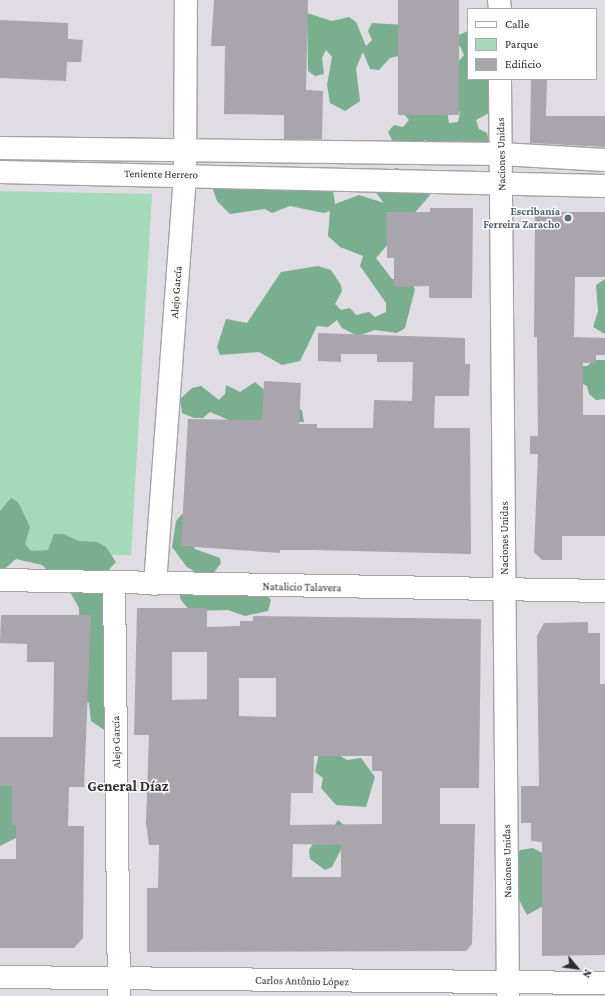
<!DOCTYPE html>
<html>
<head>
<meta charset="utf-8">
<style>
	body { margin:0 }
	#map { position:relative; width:605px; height:996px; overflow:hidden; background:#e0dce3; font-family:"Crimson Pro",serif }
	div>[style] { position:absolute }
	.green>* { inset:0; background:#a4d9b9 }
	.forest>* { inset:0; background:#79ae8f }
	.building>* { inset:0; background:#a9a5ac; transform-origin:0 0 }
	.roads { filter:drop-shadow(1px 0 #a4a1a8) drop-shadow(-1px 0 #a4a1a8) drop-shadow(0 1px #a4a1a8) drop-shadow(0 -1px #a4a1a8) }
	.street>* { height:22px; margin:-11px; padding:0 11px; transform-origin:11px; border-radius:11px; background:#fff }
	.dots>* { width:11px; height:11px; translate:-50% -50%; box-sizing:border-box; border:2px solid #fff; border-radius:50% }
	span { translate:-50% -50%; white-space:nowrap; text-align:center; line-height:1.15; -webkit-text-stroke:3px #fff; paint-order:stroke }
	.street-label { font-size:11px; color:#2c2b2d }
	.service-label { font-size:11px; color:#4e5e75; font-weight:700 }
	.right { translate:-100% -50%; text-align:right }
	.district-label { font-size:15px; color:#2c2b2d; font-weight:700 }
	.legend { position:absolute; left:467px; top:8px; width:130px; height:72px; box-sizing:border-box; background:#fff; border:1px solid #abaaab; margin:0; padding:5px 7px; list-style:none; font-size:12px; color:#2c2b2d }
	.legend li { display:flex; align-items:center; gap:8px; height:20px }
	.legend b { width:20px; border:1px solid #abaaab }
	.north { position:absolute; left:557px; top:948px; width:40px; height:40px; -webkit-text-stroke:3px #fff; paint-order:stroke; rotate:119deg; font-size:11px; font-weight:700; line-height:16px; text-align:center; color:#2c2b2d }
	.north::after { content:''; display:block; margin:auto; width:14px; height:18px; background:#2c2b2d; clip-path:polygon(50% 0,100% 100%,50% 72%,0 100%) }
</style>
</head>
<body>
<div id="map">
	<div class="green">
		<div style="clip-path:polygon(0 191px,152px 194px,131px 555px,0 554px)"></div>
	</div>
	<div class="forest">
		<div style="clip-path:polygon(307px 13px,332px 21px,349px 17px,356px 22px,366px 46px,372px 40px,368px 31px,372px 23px,453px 28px,459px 35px,468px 31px,468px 79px,497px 79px,491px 112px,476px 120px,479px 129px,487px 133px,489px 142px,478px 156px,438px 149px,425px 140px,411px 151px,396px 148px,388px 132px,394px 125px,403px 127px,409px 120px,403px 113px,446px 105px,449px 123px,458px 122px,460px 112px,453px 107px,458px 62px,464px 55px,460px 46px,452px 44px,390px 58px,379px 70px,370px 69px,363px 52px,356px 68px,360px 101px,345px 111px,330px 103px,327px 85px,332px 57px,326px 50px,322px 58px,324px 74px,315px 76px,308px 71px)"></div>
		<div style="clip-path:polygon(397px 168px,421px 178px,430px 195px,376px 258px,392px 279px,410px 281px,415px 289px,405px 328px,397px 333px,375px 330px,358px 336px,342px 328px,337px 320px,328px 327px,317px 326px,300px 361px,282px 365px,259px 352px,220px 355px,217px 347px,226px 319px,247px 323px,281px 272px,318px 266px,331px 270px,341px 285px,342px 291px,335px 304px,341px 310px,350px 308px,356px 315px,369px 312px,375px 317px,386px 312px,386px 303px,360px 266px,363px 256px,340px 247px,328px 236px,330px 211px,324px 213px,290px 206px,272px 213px,265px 209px,230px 214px,217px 201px,211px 184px,333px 190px,335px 204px,359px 195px,384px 203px,374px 190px,388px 170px)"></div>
		<div style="clip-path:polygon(605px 279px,605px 334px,593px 327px,598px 311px,596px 285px)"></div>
		<div style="clip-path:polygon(594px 360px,605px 360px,605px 399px,596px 400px,589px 394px,587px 386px,571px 378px,579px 366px,587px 366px)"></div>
		<div style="clip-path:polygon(255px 382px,268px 393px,302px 410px,304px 422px,231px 421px,210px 412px,203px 418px,194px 418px,182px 413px,180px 399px,192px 388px,201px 386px,219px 400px,225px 394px,226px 385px,240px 392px)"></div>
		<div style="clip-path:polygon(11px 498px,18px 502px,30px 527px,25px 544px,31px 551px,48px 550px,54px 534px,63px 534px,79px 541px,97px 542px,106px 547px,116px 562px,103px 576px,109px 589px,106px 731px,91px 721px,89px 703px,82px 699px,79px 608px,70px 592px,42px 565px,16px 559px,0 573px,0 511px)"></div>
		<div style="clip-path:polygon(182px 514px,190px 519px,195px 549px,220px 558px,221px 563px,213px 574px,199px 574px,187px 567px,172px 547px,176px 521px)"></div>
		<div style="clip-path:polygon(247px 586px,262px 589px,271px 600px,268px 611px,245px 616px,228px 610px,190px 611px,181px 600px,178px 590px,237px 596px)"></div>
		<div style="clip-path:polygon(321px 744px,347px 760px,361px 758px,375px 777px,366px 807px,336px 805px,321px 788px,323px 778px,315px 772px)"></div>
		<div style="clip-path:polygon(0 782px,13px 782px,22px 835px,0 846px)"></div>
		<div style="clip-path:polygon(338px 820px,348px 829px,345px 842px,332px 867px,325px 870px,310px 859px,309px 850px,316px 839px,331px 831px)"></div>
		<div style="clip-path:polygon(533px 848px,544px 854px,543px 906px,527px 915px,517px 896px,511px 866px,520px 850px)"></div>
	</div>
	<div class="building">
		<div style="clip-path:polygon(214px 0,308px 0,306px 90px,323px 91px,322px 139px,284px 139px,284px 115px,224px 114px,225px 46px,211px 46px)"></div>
		<div style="left:398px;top:0;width:61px;height:115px"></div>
		<div style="clip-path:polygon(0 20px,68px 23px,68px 39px,83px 40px,81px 62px,67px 62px,66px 81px,0 78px)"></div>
		<div style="clip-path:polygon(531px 79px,547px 79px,546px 116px,605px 116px,605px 147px,530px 143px)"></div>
		<div style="clip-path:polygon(430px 208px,473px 208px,472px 298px,429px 298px,429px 286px,394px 287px,394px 258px,387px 258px,387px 212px,430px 212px)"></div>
		<div style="clip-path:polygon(535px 212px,605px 212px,605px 277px,575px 277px,574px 337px,605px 338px,605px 355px,596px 355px,596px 363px,583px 363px,583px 415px,605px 415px,605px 536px,562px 536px,562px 560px,542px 560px,534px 552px,538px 454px,530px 454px,530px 436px,538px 436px,537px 337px,534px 337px)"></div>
		<div style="clip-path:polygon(318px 333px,465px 338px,465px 364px,470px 364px,469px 396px,435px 396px,434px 428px,470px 428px,471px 554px,315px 550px,280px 550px,280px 553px,181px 546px,188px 419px,262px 420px,264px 381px,301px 383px,299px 424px,317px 424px,317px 428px,373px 428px,374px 400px,412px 401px,413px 362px,377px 362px,377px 354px,341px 354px,341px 362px,318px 361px)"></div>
		<div style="clip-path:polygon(evenodd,137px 608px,207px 608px,207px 627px,240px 626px,240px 621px,253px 621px,253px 616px,481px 619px,479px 788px,440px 788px,440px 824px,475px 824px,472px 944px,466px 951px,147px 952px,147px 888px,158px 888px,159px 845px,149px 845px,146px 823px,149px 735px,134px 735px,137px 608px,172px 652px,207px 652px,207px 699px,172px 700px,172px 652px,137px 608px,239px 678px,276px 678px,276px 717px,239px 716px,239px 678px,137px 608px,314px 756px,372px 756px,372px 771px,382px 771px,382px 824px,290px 825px,291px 793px,313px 793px,314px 756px,137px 608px,293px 844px,341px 845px,341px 877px,292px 877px,293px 844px)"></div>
		<div style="clip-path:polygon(1px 615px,91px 615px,84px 787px,69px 787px,68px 826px,84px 826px,83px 938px,74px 948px,0 948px,0 859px,16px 859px,16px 825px,12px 825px,12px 786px,0 786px,0 737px,53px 737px,54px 662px,27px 662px,27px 644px,0 643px)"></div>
		<div style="clip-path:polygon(588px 622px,588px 633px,600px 633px,600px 684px,605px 684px,605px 955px,542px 956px,542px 842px,531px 841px,531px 823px,521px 823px,521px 786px,539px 786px,537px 636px,544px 623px)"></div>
	</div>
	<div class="roads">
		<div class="street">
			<div style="left:499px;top:0;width:9px;rotate:84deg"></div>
			<div style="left:500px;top:79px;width:917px;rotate:89.5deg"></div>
			<div style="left:0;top:148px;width:501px;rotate:0.69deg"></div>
			<div style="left:501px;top:154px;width:104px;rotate:3.3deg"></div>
			<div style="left:0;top:172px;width:605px;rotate:1.33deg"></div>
			<div style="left:0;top:580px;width:605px;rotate:1.04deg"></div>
			<div style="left:114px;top:583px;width:413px;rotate:89.3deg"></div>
			<div style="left:155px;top:584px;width:410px;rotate:-85.8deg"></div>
			<div style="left:185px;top:175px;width:175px;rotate:-89.7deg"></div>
			<div style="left:0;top:977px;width:605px;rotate:0.57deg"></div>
		</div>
	</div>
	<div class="dots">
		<div style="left:568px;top:218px;background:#5c6f8a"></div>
	</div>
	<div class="street-label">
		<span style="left:501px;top:154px;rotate:-91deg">Naciones Unidas</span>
		<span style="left:161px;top:174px;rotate:1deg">Teniente Herrero</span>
		<span style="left:176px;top:292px;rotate:-86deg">Alejo García</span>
		<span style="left:504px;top:538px;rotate:-90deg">Naciones Unidas</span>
		<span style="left:302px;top:587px;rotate:1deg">Natalicio Talavera</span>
		<span style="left:116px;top:742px;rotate:-91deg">Alejo García</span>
		<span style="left:507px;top:861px;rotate:-91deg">Naciones Unidas</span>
		<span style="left:302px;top:981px;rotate:1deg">Carlos Antônio López</span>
	</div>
	<div class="service-label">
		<span class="right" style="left:560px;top:218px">Escribanía<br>Ferreira Zaracho</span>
	</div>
	<div class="district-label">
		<span style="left:128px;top:787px">General Díaz</span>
	</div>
	<ul class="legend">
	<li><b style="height:5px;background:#fff"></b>Calle</li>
	<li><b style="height:11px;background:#a4d9b9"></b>Parque</li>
	<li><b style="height:11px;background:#a9a5ac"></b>Edificio</li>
	</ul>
	<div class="north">N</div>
</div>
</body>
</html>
